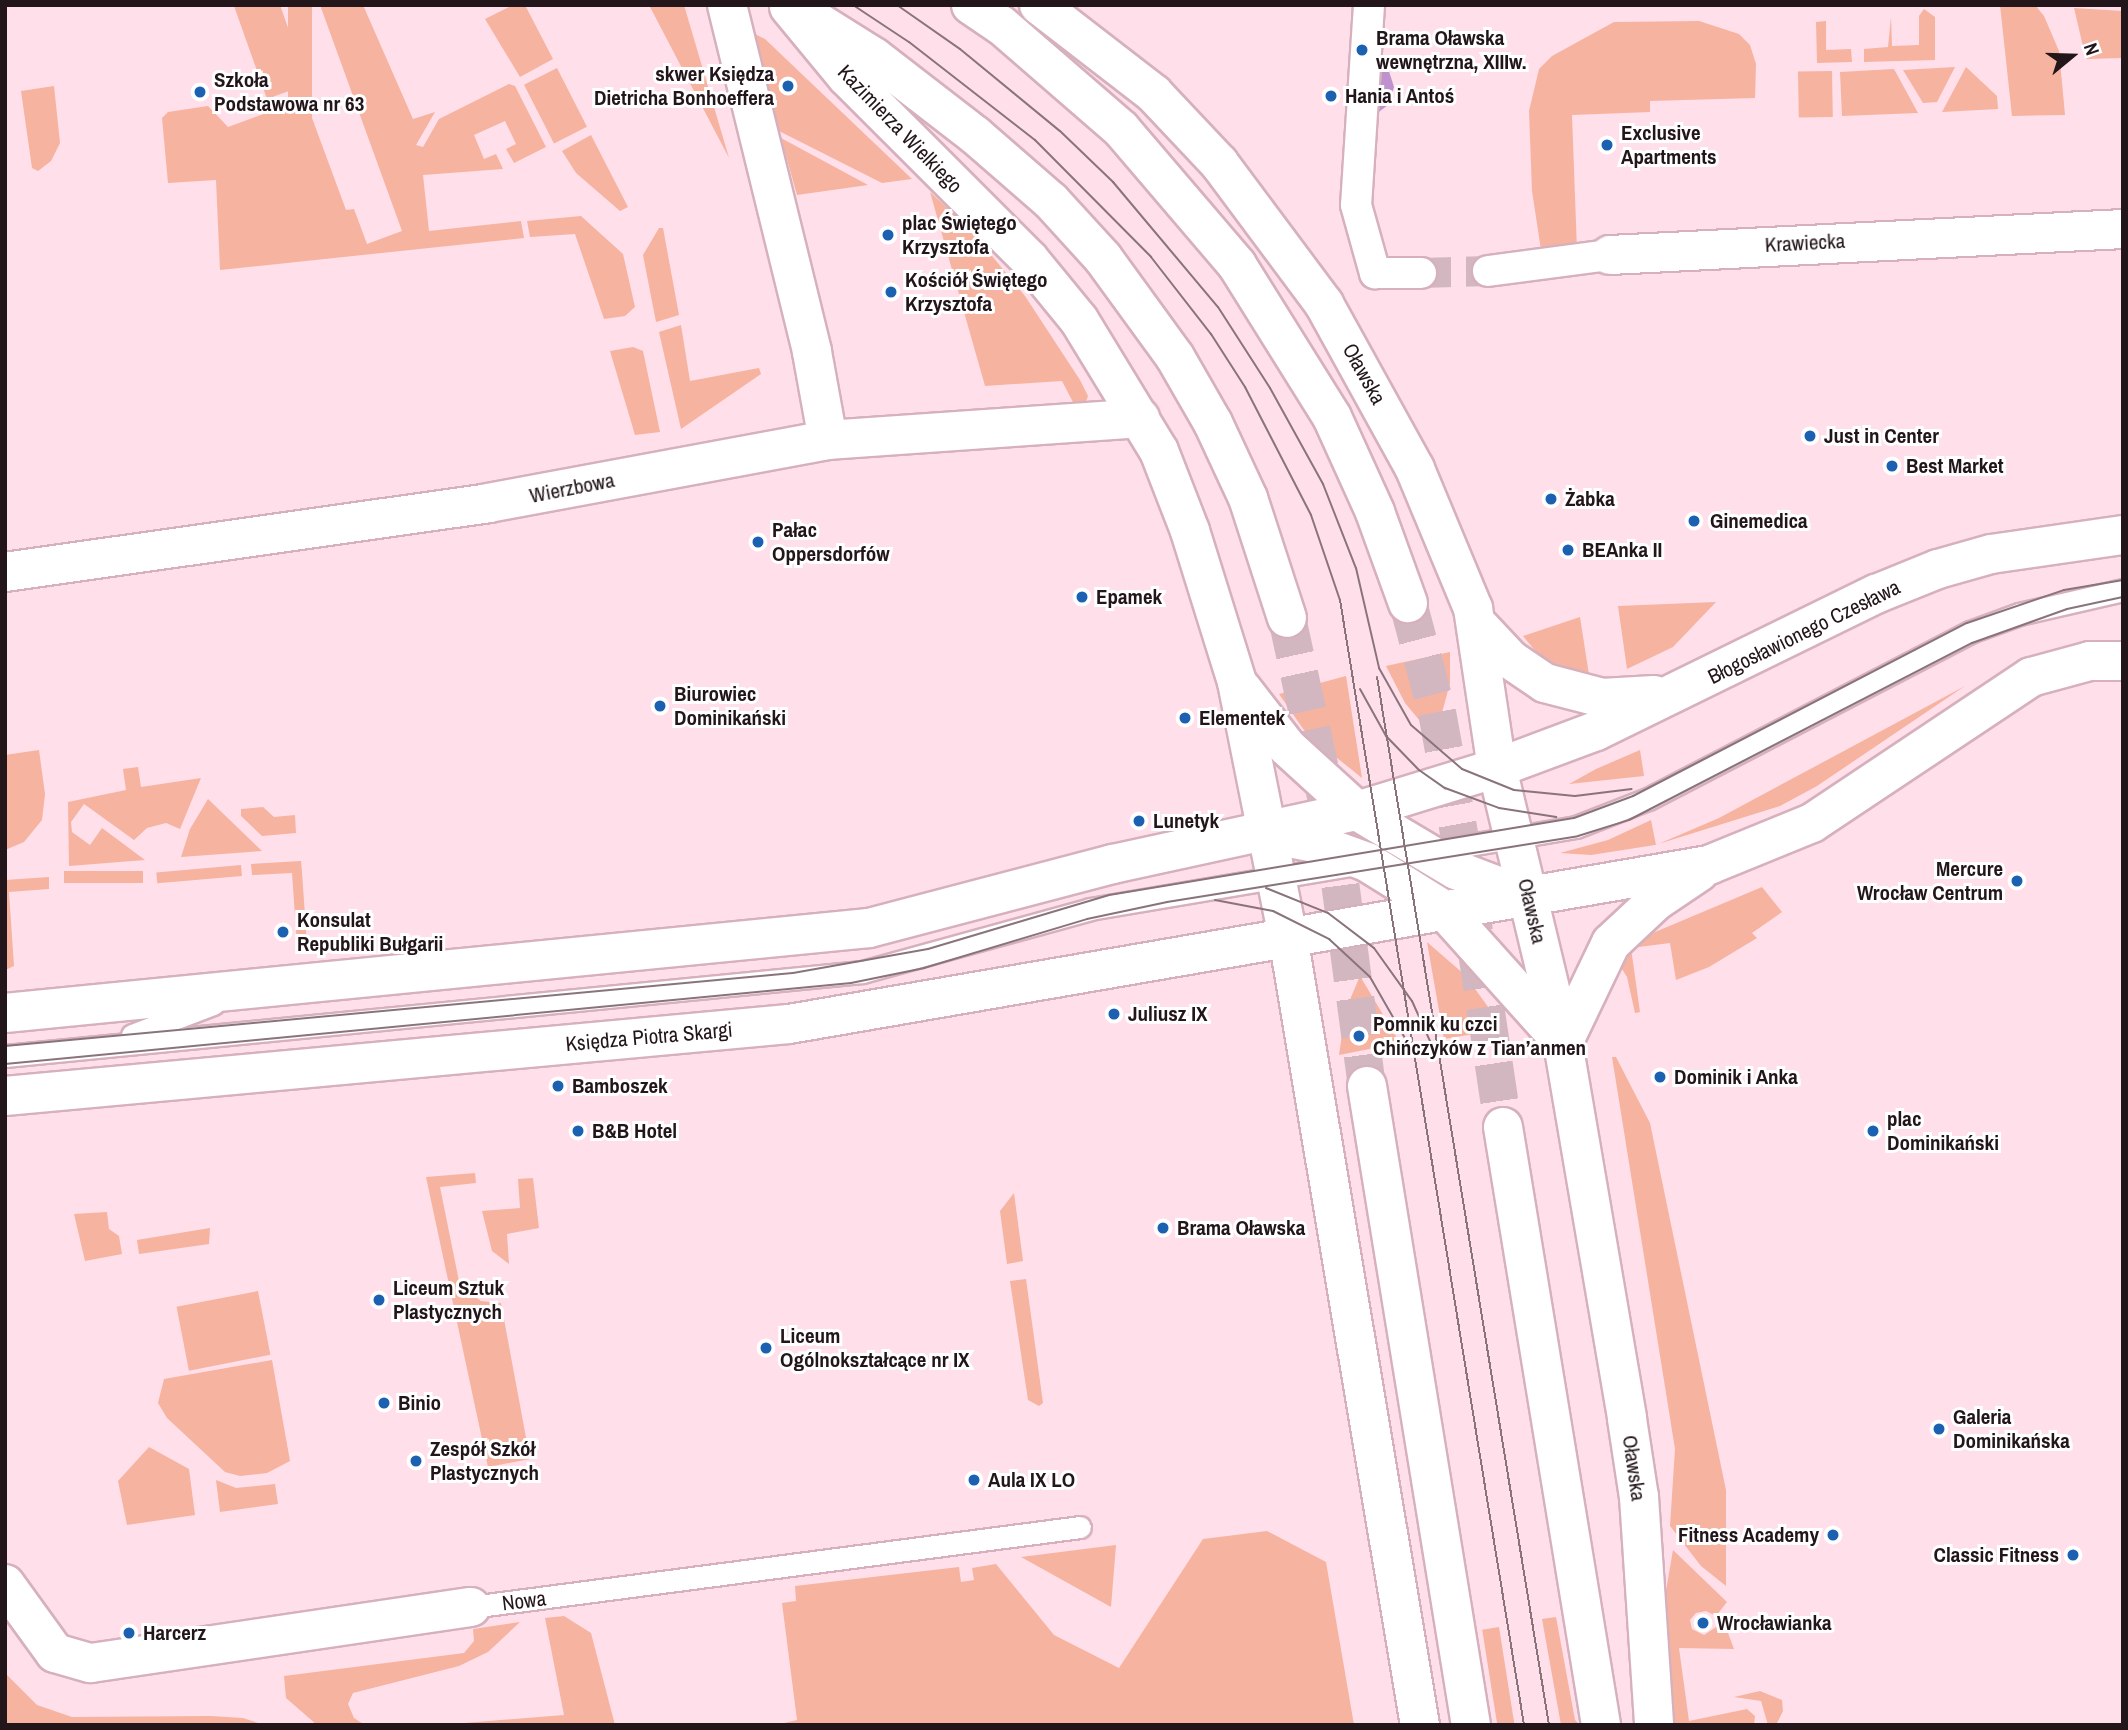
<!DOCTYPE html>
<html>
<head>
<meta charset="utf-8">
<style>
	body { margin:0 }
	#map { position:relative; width:2128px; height:1730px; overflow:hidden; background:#ffdfe9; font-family:"Archivo Narrow",sans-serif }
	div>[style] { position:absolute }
	.green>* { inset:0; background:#f6b3a0; transform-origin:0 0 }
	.water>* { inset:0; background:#be92cf }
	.pedestrian-tunnel>* { height:30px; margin-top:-15px; transform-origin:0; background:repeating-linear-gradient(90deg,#d3b7c0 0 30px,transparent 0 45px) }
	.secondary-tunnel>* { height:38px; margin-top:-19px; transform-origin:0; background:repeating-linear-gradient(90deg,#d3b7c0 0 38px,transparent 0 57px) }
	.roads { filter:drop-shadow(2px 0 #d6b1bd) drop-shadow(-2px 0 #d6b1bd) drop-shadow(0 2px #d6b1bd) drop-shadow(0 -2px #d6b1bd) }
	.service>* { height:21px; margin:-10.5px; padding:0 10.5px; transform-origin:10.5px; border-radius:10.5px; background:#fff }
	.pedestrian>* { height:30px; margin:-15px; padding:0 15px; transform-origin:15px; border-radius:15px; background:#fff }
	.minor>* { height:38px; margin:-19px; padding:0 19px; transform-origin:19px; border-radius:19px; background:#fff }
	.tertiary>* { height:38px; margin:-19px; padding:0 19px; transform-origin:19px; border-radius:19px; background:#fff }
	.secondary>* { height:38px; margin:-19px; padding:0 19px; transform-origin:19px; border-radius:19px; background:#fff }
	.tram>* { height:2px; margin:-1px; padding:0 1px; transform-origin:1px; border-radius:1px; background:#8a747b }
	.dots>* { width:19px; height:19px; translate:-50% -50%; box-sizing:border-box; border:4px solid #fff; border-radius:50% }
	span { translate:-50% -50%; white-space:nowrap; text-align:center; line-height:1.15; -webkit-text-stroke:6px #fff; paint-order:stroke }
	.poi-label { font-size:21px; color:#23161a; font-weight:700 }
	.left { translate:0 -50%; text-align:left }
	.right { translate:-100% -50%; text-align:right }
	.street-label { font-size:21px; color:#23161a }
	.frame { position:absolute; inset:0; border:7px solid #23161a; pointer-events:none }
	.north { position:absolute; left:2037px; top:21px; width:70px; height:70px; -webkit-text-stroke:5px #fff; paint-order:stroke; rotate:71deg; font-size:19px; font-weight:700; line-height:28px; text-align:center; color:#23161a }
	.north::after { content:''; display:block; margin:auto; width:24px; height:32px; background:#23161a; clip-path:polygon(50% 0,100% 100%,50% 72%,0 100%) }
</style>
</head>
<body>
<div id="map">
	<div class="green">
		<div style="clip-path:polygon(280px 5px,308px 84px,267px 99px,234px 6px)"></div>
		<div style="left:288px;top:5px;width:24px;height:245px"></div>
		<div style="clip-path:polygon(320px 5px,363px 5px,413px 119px,435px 112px,416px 145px,423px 147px,439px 119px,509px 84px,515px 86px,546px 147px,514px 163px,506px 149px,516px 144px,505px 121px,474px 135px,484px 159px,496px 154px,503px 169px,423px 175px,429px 231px,521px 221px,524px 238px,220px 270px,216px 180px,168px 183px,162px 118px,168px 112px,208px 106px,228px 127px,305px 99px,346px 210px,354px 209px,367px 244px,402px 231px)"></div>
		<div style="clip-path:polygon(513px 5px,525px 5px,553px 59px,520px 77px,485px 19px)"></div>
		<div style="clip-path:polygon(649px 5px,684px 5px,729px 158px)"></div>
		<div style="clip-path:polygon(2000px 5px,2035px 5px,2044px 16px,2059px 51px,2065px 115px,2012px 116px)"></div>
		<div style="clip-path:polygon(2074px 8px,2123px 11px,2123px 58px,2086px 59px)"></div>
		<div style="clip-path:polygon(1924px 9px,1935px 17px,1935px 60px,1864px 62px,1864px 49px,1888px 47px,1891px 17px,1892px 46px,1919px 45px,1919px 16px)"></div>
		<div style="clip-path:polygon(1699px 21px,1739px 34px,1750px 45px,1756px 64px,1755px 98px,1650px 101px,1650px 112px,1572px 115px,1577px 250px,1541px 250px,1532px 191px,1529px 111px,1539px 69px,1552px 56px,1614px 22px)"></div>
		<div style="clip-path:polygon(1826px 21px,1826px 50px,1851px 49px,1852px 62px,1817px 63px,1816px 22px)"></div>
		<div style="clip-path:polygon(755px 34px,765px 39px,912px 179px,882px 183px,779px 131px)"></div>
		<div style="clip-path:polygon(1955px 67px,1937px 102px,1923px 103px,1903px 70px)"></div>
		<div style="clip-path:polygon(1966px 67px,1997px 96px,1998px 109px,1942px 112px)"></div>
		<div style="left:557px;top:68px;width:66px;height:37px;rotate:63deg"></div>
		<div style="clip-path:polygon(1894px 69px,1918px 113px,1842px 116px,1840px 72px)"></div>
		<div style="left:1832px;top:71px;width:46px;height:34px;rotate:89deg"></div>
		<div style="clip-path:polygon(54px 86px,60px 143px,51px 161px,38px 171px,32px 168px,21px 91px)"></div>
		<div style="clip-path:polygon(591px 135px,628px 207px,620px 211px,576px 173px,562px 151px)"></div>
		<div style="clip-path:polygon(781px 138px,868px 185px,797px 195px)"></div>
		<div style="clip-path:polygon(930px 192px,969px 228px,1025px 296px,1080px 380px,1088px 396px,1085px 405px,1075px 406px,1062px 381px,985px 386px)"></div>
		<div style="clip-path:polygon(581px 216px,623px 254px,635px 307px,625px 316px,604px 319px,575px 234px,530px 237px,527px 221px)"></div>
		<div style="clip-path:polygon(659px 228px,663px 228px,679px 315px,656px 322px,643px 255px)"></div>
		<div style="clip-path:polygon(681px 325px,690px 381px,759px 368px,761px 374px,681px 429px,659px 332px)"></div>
		<div style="clip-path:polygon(633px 347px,643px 351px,660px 432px,635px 435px,610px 351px)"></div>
		<div style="clip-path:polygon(1716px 602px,1673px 647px,1627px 669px,1618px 606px)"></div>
		<div style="clip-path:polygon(1580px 617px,1589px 675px,1570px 675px,1542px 659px,1523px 636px)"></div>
		<div style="clip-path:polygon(1450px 652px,1450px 683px,1435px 739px,1405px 703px,1386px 666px)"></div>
		<div style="clip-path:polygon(1346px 676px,1362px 778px,1306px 733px,1279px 694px)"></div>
		<div style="clip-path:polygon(1965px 686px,1817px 786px,1780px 806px,1655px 845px,1591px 855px,1560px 853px,1608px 840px,1651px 820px,1656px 845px,1719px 818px)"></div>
		<div style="clip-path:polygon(39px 750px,45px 794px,42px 820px,24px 842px,5px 850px,5px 755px)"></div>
		<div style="clip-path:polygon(1640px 750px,1644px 776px,1569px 784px,1596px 769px)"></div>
		<div style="clip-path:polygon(138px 767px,141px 787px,201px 778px,180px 829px,166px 823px,147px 828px,134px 840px,84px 804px,71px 822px,72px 832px,90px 845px,102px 828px,145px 860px,69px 866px,68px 802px,126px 790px,123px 769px)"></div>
		<div style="clip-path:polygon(208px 799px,262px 851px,181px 857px,190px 829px)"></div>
		<div style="clip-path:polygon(263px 807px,274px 817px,295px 815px,296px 833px,262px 836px,241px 816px,241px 809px)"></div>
		<div style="clip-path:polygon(301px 861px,302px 872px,307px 945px,297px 945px,292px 873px,252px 875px,251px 864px)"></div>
		<div style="left:241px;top:865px;width:11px;height:85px;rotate:85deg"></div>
		<div style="left:143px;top:871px;width:12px;height:79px;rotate:90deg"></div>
		<div style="clip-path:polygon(49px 877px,49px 889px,9px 892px,14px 966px,5px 970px,5px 880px)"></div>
		<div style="clip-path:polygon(1762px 887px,1782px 912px,1752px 933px,1757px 938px,1709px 967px,1676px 980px,1670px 943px,1631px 948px,1640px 1012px,1635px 1013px,1627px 977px,1617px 961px,1629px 943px)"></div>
		<div style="clip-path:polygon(1427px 942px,1465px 975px,1504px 1029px,1444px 1039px)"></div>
		<div style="clip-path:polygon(1360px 976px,1400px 1043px,1339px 1055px,1346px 1009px)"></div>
		<div style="clip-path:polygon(1612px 1057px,1616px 1057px,1650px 1123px,1726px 1490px,1726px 1586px,1701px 1566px,1670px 1526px,1675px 1449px)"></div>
		<div style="clip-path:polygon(475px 1173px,476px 1183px,440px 1187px,460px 1286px,481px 1301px,501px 1303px,530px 1459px,488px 1467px,426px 1177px)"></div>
		<div style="clip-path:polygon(533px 1178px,539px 1228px,507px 1234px,509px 1264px,492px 1251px,482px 1211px,520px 1208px,518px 1179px)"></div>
		<div style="clip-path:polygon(1014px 1193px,1023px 1261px,1007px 1264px,1000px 1211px)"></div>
		<div style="clip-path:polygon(107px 1212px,109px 1229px,119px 1236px,122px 1254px,85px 1261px,74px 1214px)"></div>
		<div style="clip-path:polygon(210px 1228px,209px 1244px,139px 1254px,137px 1240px)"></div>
		<div style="clip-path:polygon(1026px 1279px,1043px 1403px,1039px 1406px,1028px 1400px,1010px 1281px)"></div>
		<div style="left:258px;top:1291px;width:65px;height:83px;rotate:79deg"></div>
		<div style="clip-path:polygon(272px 1360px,290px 1461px,267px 1473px,240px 1476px,225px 1472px,167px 1418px,158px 1403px,164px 1379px)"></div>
		<div style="clip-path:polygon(149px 1447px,189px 1469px,195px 1515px,127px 1525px,118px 1481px)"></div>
		<div style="clip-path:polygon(216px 1480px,236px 1488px,275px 1484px,278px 1504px,220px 1512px)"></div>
		<div style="clip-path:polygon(1267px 1531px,1326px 1562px,1354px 1725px,776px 1725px,797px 1720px,782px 1603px,796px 1601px,795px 1586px,959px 1567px,961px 1582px,974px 1580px,972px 1568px,996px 1564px,1054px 1635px,1119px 1668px,1203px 1539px)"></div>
		<div style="clip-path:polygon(1116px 1545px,1111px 1607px,1021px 1557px)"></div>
		<div style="clip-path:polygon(1673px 1550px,1727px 1602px,1716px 1616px,1706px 1611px,1696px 1613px,1690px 1620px,1692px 1629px,1704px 1635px,1719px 1625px,1725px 1625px,1734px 1649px,1679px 1648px,1689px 1721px,1747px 1709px,1755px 1716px,1754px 1725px,1674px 1725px,1662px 1614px)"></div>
		<div style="clip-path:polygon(564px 1616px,591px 1633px,615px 1725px,440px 1725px,564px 1715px,545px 1618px)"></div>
		<div style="clip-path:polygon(1556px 1617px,1575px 1720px,1580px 1725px,1561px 1725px,1542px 1619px)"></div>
		<div style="clip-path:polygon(520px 1622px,488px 1652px,459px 1666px,353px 1693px,348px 1704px,354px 1718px,365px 1725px,317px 1725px,286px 1698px,284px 1676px,464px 1653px,474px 1641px,473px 1629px)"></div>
		<div style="left:1499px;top:1627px;width:99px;height:17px;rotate:81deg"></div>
		<div style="clip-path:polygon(5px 1673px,37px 1705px,72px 1717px,211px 1716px,243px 1718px,264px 1725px,5px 1725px)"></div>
		<div style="clip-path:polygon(1760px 1691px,1782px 1700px,1783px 1711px,1776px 1725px,1768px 1725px,1761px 1701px,1734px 1697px)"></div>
	</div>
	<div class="water">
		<div style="clip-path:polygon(1376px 59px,1388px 68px,1394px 87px,1388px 105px,1372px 117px)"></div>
	</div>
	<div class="pedestrian-tunnel">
		<div style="left:1421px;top:273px;width:67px;rotate:-1.7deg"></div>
	</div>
	<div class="secondary-tunnel">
		<div style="left:1408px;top:603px;width:113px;rotate:75.1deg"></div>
		<div style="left:1437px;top:712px;width:128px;rotate:79.7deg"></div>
		<div style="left:1460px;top:838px;width:292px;rotate:81.5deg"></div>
		<div style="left:1287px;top:618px;width:216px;rotate:77.7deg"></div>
		<div style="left:1333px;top:829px;width:259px;rotate:82.5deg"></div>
	</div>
	<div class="roads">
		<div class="service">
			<div style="left:1428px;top:852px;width:150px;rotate:-9.6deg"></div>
			<div style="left:1576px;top:827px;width:77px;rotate:-21.3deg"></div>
			<div style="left:1648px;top:799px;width:363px;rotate:-27.4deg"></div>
			<div style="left:1970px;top:632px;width:52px;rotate:-20.2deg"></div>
			<div style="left:2019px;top:614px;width:107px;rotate:-13deg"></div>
			<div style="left:132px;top:1035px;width:87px;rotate:-20.9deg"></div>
			<div style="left:5px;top:1056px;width:861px;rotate:-5.6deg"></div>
			<div style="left:862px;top:972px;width:237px;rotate:-15.4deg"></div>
			<div style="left:1090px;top:909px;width:269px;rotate:-9.6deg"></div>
			<div style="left:471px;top:1607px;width:614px;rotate:-7.48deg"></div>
		</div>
		<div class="pedestrian">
			<div style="left:1369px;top:5px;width:200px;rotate:93.7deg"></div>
			<div style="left:1356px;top:205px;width:71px;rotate:74.4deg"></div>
			<div style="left:1375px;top:273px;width:46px"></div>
			<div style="left:1488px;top:271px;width:123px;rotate:-7.5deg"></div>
		</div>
		<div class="minor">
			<div style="left:727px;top:5px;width:357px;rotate:76.2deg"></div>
			<div style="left:812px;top:352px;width:89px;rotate:79.7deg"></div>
			<div style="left:1610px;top:255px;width:514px;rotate:-2.9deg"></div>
			<div style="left:5px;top:572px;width:488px;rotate:-8.1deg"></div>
			<div style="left:488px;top:503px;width:346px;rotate:-10.5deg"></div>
			<div style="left:828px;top:440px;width:313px;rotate:-4deg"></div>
			<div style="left:5px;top:1584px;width:85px;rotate:54.1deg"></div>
			<div style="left:55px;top:1653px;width:37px;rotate:16deg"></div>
			<div style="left:91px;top:1663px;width:384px;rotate:-8.4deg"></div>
		</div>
		<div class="tertiary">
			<div style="left:1039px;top:5px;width:145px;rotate:37.7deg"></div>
			<div style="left:1154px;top:94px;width:95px;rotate:46.7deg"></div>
			<div style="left:1219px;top:163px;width:176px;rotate:53.3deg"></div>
			<div style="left:1324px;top:304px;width:188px;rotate:61.1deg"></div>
			<div style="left:1415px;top:469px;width:151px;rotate:67.4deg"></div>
			<div style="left:1473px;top:608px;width:162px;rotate:81.5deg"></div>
			<div style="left:1497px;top:768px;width:283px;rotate:76.5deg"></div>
			<div style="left:1563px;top:1043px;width:381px;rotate:80.3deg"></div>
			<div style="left:1627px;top:1419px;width:79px;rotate:81.3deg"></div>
			<div style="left:1639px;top:1497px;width:228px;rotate:86.2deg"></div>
			<div style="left:789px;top:7px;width:91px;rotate:50.4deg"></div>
			<div style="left:847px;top:77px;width:257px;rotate:45deg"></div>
			<div style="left:1029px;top:259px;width:79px;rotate:50.7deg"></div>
			<div style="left:1079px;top:320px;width:153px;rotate:58.6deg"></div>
			<div style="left:1159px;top:451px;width:86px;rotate:68.8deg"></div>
			<div style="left:1190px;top:531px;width:158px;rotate:72.7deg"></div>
			<div style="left:1237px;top:682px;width:260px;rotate:78.7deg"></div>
			<div style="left:1288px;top:937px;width:799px;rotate:80.49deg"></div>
			<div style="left:1478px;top:625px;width:48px;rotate:46.7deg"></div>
			<div style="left:1511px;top:660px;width:41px;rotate:34.1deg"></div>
			<div style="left:1545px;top:683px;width:59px;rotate:14.7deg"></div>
			<div style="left:1602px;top:698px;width:52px;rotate:-3.3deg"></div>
			<div style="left:1242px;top:689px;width:73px;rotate:52.2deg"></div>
			<div style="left:1287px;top:747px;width:95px;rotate:42.4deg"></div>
			<div style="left:1357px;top:811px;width:115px;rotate:30.8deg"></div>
			<div style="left:1456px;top:870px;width:73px;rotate:20.9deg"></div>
			<div style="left:1274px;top:835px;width:42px;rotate:11deg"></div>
			<div style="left:1315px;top:843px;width:55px;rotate:20.1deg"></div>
			<div style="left:1367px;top:862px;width:91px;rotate:31.9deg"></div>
			<div style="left:1444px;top:910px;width:172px;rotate:48.1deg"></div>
			<div style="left:5px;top:1013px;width:868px;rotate:-5.62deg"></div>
			<div style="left:869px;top:928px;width:252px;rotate:-14.7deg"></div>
			<div style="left:1113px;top:864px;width:250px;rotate:-12.3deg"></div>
			<div style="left:1357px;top:811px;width:146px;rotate:-17.1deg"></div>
			<div style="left:1497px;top:768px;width:106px;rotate:-20.5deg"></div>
			<div style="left:1596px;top:731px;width:312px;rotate:-26.1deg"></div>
			<div style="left:1876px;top:594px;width:67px;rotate:-22deg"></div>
			<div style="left:1938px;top:569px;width:55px;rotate:-15.8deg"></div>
			<div style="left:1991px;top:554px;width:133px;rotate:-8.2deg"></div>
			<div style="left:1563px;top:1043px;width:111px;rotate:-64.4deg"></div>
			<div style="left:1611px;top:943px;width:62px;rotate:-43deg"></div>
			<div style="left:1656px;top:901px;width:52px;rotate:-34deg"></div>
			<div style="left:5px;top:1096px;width:787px;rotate:-5.25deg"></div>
			<div style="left:789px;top:1024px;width:934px;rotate:-9.81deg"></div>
			<div style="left:1709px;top:865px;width:111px;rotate:-22.2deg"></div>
			<div style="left:1812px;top:823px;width:263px;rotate:-33.7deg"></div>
			<div style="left:2031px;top:677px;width:61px;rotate:-15.2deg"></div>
			<div style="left:2090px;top:661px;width:33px"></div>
		</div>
		<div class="secondary">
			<div style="left:791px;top:5px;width:98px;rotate:32.1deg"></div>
			<div style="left:874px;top:57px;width:128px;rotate:37.7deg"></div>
			<div style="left:975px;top:135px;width:101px;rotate:41deg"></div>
			<div style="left:1051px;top:201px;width:77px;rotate:47.6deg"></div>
			<div style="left:1103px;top:258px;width:122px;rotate:54deg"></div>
			<div style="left:1175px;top:357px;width:76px;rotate:60.1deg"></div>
			<div style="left:1213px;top:423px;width:83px;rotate:65deg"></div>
			<div style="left:1248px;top:498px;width:126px;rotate:72deg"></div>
			<div style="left:971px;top:5px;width:36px;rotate:34deg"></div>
			<div style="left:1001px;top:25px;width:159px;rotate:40.9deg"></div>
			<div style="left:1121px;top:129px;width:179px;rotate:49.5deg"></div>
			<div style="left:1237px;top:265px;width:179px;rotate:58deg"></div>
			<div style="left:1332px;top:417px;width:104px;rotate:65.6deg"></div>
			<div style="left:1375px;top:512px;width:97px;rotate:70.1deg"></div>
			<div style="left:1367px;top:1086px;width:647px;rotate:80.76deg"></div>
			<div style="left:1503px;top:1127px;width:606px;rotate:80.69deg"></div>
		</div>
	</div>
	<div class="tram">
		<div style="left:853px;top:5px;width:67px;rotate:33.5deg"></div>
		<div style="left:909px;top:42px;width:160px;rotate:37.9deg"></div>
		<div style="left:1035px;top:140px;width:165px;rotate:45.2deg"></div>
		<div style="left:1151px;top:257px;width:98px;rotate:52.1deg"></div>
		<div style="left:1211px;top:334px;width:63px;rotate:57.3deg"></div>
		<div style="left:1245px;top:387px;width:144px;rotate:62.7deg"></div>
		<div style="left:1311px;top:515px;width:90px;rotate:71.2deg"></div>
		<div style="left:1340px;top:600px;width:1140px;rotate:80.71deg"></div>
		<div style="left:897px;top:5px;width:77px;rotate:34.9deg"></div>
		<div style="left:960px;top:49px;width:129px;rotate:39.4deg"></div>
		<div style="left:1060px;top:131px;width:74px;rotate:43.9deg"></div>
		<div style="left:1113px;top:182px;width:163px;rotate:50deg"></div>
		<div style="left:1218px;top:307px;width:96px;rotate:57.3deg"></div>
		<div style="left:1270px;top:388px;width:110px;rotate:61.1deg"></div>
		<div style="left:1323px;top:484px;width:90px;rotate:68.6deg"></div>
		<div style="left:1356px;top:568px;width:103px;rotate:77deg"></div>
		<div style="left:1379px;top:668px;width:65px;rotate:60.7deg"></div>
		<div style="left:1411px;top:725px;width:67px;rotate:40.8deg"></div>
		<div style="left:1462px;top:769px;width:56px;rotate:22deg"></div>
		<div style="left:1514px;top:790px;width:61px;rotate:5.6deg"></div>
		<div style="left:1575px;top:796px;width:57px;rotate:-7deg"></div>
		<div style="left:1377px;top:677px;width:1062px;rotate:80.68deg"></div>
		<div style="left:1360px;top:689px;width:54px;rotate:61deg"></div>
		<div style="left:1386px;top:736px;width:47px;rotate:45.9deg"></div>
		<div style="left:1419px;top:770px;width:32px;rotate:35deg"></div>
		<div style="left:1445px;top:788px;width:58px;rotate:20.3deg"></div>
		<div style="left:1499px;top:808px;width:58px;rotate:9deg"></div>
		<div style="left:1266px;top:888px;width:67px;rotate:22deg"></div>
		<div style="left:1328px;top:913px;width:58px;rotate:37.3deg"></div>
		<div style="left:1374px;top:948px;width:65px;rotate:54.4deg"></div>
		<div style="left:1412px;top:1001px;width:44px;rotate:65.8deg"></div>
		<div style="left:1215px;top:900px;width:59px;rotate:10.7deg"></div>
		<div style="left:1273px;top:911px;width:63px;rotate:26.6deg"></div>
		<div style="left:1329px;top:939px;width:56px;rotate:42.8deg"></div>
		<div style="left:1370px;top:977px;width:70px;rotate:60.2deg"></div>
		<div style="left:5px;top:1046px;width:791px;rotate:-5.29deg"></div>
		<div style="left:793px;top:973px;width:137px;rotate:-10.1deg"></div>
		<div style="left:928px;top:949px;width:189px;rotate:-16.6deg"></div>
		<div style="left:1109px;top:895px;width:471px;rotate:-9.4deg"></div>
		<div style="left:1574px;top:818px;width:63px;rotate:-20.4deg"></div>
		<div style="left:1633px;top:796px;width:376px;rotate:-27.4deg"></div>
		<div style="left:1967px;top:623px;width:102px;rotate:-18.8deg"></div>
		<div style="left:2064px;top:590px;width:60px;rotate:-9.6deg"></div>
		<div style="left:5px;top:1064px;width:850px;rotate:-5.47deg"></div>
		<div style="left:851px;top:983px;width:75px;rotate:-11.6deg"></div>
		<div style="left:924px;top:968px;width:170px;rotate:-16.7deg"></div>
		<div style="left:1087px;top:919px;width:82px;rotate:-12deg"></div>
		<div style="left:1167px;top:902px;width:416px;rotate:-9.1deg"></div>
		<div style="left:1578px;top:836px;width:53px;rotate:-17.4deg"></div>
		<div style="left:1629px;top:820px;width:386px;rotate:-27.3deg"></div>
		<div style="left:1972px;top:643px;width:101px;rotate:-19.7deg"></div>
		<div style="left:2067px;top:609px;width:57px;rotate:-12.1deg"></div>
	</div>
	<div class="dots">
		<div style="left:1362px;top:50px;background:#1c60b1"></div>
		<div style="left:788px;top:86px;background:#1c60b1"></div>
		<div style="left:200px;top:92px;background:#1c60b1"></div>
		<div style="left:1331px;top:96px;background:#1c60b1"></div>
		<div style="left:1607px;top:145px;background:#1c60b1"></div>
		<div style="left:888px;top:235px;background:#1c60b1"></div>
		<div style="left:891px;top:292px;background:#1c60b1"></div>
		<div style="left:1810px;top:436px;background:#1c60b1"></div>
		<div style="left:1892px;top:466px;background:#1c60b1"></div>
		<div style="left:1551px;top:499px;background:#1c60b1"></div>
		<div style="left:1694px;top:521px;background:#1c60b1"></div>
		<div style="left:758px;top:542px;background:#1c60b1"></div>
		<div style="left:1568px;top:550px;background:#1c60b1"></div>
		<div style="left:1082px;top:597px;background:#1c60b1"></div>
		<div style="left:660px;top:706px;background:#1c60b1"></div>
		<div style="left:1185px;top:718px;background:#1c60b1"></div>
		<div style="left:1139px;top:821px;background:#1c60b1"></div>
		<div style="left:2017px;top:881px;background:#1c60b1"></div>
		<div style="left:283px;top:932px;background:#1c60b1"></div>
		<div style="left:1114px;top:1014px;background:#1c60b1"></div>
		<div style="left:1359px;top:1036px;background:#1c60b1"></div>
		<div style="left:1660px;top:1077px;background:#1c60b1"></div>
		<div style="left:558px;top:1086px;background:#1c60b1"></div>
		<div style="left:578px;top:1131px;background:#1c60b1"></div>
		<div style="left:1873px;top:1131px;background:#1c60b1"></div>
		<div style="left:1163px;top:1228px;background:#1c60b1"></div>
		<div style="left:379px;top:1300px;background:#1c60b1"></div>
		<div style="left:766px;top:1348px;background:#1c60b1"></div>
		<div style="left:384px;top:1403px;background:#1c60b1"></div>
		<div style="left:1939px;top:1429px;background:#1c60b1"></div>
		<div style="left:416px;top:1461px;background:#1c60b1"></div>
		<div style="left:974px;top:1480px;background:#1c60b1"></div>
		<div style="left:1833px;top:1535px;background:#1c60b1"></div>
		<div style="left:2073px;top:1555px;background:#1c60b1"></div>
		<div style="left:1703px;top:1623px;background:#1c60b1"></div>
		<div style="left:129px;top:1633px;background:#1c60b1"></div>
	</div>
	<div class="poi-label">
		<span class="left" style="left:1376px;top:50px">Brama Oławska<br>wewnętrzna, XIIIw.</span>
		<span class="right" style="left:774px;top:86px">skwer Księdza<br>Dietricha Bonhoeffera</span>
		<span class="left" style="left:214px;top:92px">Szkoła<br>Podstawowa nr 63</span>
		<span class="left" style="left:1345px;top:96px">Hania i Antoś</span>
		<span class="left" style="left:1621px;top:145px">Exclusive<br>Apartments</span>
		<span class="left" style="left:902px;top:235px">plac Świętego<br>Krzysztofa</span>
		<span class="left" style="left:905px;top:292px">Kościół Świętego<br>Krzysztofa</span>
		<span class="left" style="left:1824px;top:436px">Just in Center</span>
		<span class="left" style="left:1906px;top:466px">Best Market</span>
		<span class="left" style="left:1565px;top:499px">Żabka</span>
		<span class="left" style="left:1710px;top:521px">Ginemedica</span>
		<span class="left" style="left:772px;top:542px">Pałac<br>Oppersdorfów</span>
		<span class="left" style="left:1582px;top:550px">BEAnka II</span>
		<span class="left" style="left:1096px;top:597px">Epamek</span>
		<span class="left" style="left:674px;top:706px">Biurowiec<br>Dominikański</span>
		<span class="left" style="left:1199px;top:718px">Elementek</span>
		<span class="left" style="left:1153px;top:821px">Lunetyk</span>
		<span class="right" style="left:2003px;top:881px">Mercure<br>Wrocław Centrum</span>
		<span class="left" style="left:297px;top:932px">Konsulat<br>Republiki Bułgarii</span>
		<span class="left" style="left:1128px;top:1014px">Juliusz IX</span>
		<span class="left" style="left:1373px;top:1036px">Pomnik ku czci<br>Chińczyków z Tian’anmen</span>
		<span class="left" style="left:1674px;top:1077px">Dominik i Anka</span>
		<span class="left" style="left:572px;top:1086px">Bamboszek</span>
		<span class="left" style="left:1887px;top:1131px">plac<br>Dominikański</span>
		<span class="left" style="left:592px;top:1131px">B&amp;B Hotel</span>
		<span class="left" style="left:1177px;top:1228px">Brama Oławska</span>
		<span class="left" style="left:393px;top:1300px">Liceum Sztuk<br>Plastycznych</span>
		<span class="left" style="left:780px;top:1348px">Liceum<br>Ogólnokształcące nr IX</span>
		<span class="left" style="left:398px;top:1403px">Binio</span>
		<span class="left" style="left:1953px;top:1429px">Galeria<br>Dominikańska</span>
		<span class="left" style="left:430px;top:1461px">Zespół Szkół<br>Plastycznych</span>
		<span class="left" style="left:988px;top:1480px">Aula IX LO</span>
		<span class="right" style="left:1819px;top:1535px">Fitness Academy</span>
		<span class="right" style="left:2059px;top:1555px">Classic Fitness</span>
		<span class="left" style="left:1717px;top:1623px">Wrocławianka</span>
		<span class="left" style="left:143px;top:1633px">Harcerz</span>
	</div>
	<div class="street-label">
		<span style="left:900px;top:129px;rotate:46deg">Kazimierza Wielkiego</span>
		<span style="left:1805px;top:243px;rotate:-3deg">Krawiecka</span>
		<span style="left:1364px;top:374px;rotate:61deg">Oławska</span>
		<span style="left:572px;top:488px;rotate:-11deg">Wierzbowa</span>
		<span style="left:1804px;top:632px;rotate:-26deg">Błogosławionego Czesława</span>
		<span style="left:1532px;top:911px;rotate:77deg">Oławska</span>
		<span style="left:649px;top:1037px;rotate:-5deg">Księdza Piotra Skargi</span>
		<span style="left:1634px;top:1468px;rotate:82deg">Oławska</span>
		<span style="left:524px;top:1601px;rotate:-7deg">Nowa</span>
	</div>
	<div class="frame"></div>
	<div class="north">N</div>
</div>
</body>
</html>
